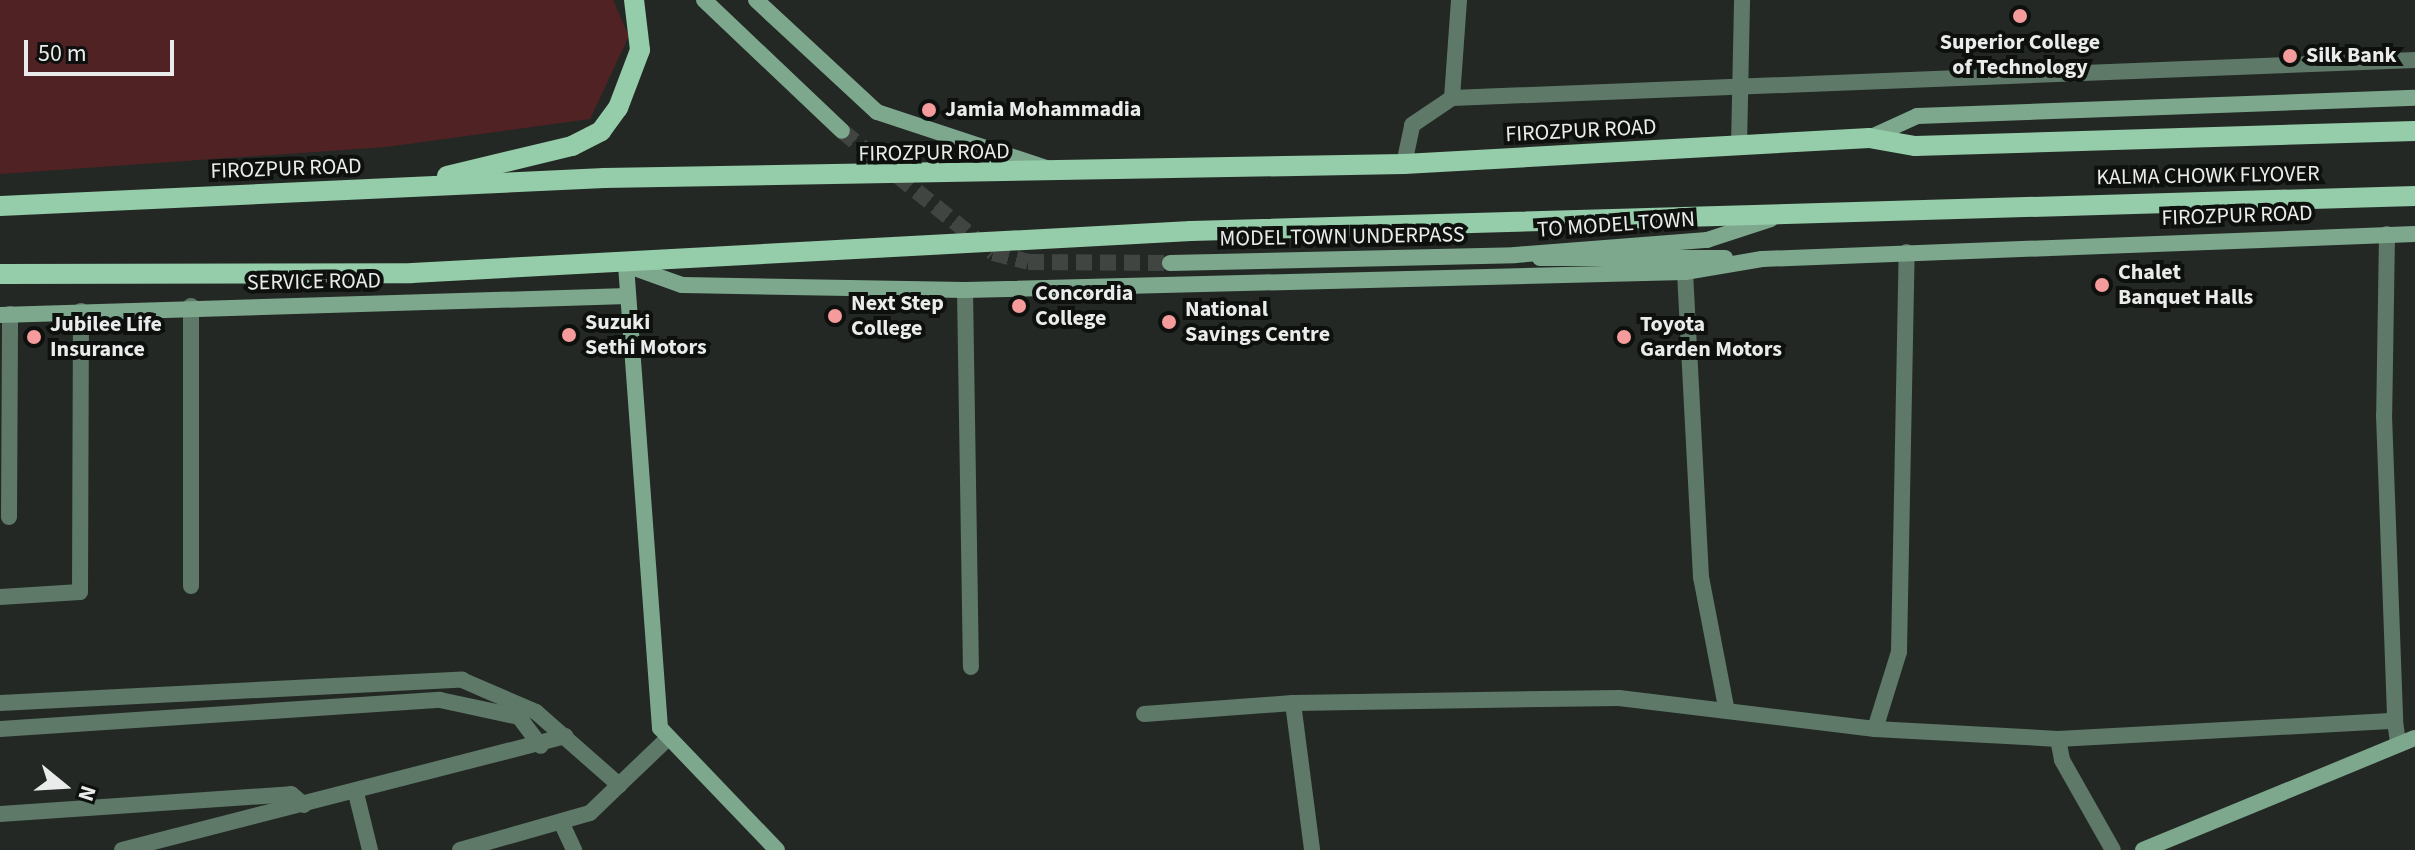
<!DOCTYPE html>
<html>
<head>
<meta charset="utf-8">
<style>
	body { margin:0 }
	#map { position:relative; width:2415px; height:850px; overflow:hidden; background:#232824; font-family:"Source Sans 3",sans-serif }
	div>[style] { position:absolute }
	.green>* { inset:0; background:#512224 }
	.secondary-tunnel>* { height:16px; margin-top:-8px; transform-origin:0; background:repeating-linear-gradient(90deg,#414542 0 16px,transparent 0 24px) }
	.street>* { height:16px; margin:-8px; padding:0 8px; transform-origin:8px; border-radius:8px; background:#5e7968 }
	.secondary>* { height:16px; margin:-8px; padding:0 8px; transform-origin:8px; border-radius:8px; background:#7da88d }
	.primary>* { height:20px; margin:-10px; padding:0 10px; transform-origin:10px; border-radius:10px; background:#95cca9 }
	.dots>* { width:22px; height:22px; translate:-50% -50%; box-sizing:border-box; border:4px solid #0e100e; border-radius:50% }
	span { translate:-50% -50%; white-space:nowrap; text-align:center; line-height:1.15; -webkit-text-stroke:8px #0e100e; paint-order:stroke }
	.poi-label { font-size:22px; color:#e9ecea; font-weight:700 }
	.left { translate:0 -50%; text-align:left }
	.street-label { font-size:22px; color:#e9ecea }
	.north { position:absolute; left:24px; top:746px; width:80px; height:80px; -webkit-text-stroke:6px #0e100e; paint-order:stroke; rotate:108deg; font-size:22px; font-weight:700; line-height:32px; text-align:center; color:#e9ecea }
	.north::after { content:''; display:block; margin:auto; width:28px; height:36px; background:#e9ecea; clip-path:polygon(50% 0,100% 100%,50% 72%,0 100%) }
	.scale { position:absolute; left:24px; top:40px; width:150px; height:36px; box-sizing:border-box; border:4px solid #e9ecea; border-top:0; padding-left:10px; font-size:24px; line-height:28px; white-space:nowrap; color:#e9ecea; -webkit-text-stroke:6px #0e100e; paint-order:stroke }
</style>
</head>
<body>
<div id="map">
	<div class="green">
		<div style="clip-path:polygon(0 0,613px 0,629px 36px,590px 119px,386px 147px,0 174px)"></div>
	</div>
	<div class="secondary-tunnel">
		<div style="left:842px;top:131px;width:194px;rotate:38.9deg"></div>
		<div style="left:993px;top:253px;width:36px;rotate:14deg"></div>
		<div style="left:1028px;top:262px;width:142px;rotate:0.4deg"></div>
	</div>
	<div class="street">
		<div style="left:1452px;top:98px;width:98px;rotate:-85.9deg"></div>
		<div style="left:1739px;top:146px;width:146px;rotate:-88.8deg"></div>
		<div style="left:1404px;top:164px;width:40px;rotate:-78deg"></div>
		<div style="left:1412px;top:125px;width:48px;rotate:-34deg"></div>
		<div style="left:1452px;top:98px;width:964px;rotate:-2.26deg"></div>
		<div style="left:2387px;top:234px;width:181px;rotate:90.9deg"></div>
		<div style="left:2384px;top:415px;width:306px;rotate:87.9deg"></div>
		<div style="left:1685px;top:272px;width:305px;rotate:87deg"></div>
		<div style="left:1701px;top:577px;width:132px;rotate:79.1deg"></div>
		<div style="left:965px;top:290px;width:377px;rotate:89.1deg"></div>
		<div style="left:191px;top:306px;width:280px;rotate:90deg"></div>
		<div style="left:9px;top:517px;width:203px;rotate:-89.7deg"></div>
		<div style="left:0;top:597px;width:80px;rotate:-3.6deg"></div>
		<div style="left:80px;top:592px;width:281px;rotate:-89.8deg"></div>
		<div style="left:0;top:703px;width:463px;rotate:-2.9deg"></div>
		<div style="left:462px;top:680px;width:81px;rotate:23.4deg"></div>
		<div style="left:536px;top:712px;width:111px;rotate:41.3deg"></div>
		<div style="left:619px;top:785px;width:64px;rotate:-43.7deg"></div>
		<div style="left:1293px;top:703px;width:148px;rotate:82.6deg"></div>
		<div style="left:1144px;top:714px;width:149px;rotate:-4.2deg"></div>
		<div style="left:1293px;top:703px;width:326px;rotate:-0.9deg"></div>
		<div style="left:1619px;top:698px;width:258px;rotate:6.9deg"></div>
		<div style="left:1875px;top:729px;width:183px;rotate:3.1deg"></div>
		<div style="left:2058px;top:739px;width:337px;rotate:-3.1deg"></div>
		<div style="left:2395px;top:721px;width:22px;rotate:82deg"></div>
		<div style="left:0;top:729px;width:441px;rotate:-3.8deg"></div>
		<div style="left:440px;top:700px;width:81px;rotate:12.1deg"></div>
		<div style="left:519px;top:717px;width:36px;rotate:53deg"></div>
		<div style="left:1875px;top:729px;width:81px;rotate:-72.7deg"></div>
		<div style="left:1899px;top:652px;width:400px;rotate:-88.9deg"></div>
		<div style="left:2058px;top:739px;width:21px;rotate:79deg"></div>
		<div style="left:2062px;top:760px;width:103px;rotate:60.5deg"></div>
		<div style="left:356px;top:793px;width:59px;rotate:76.2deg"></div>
		<div style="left:0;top:814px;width:292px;rotate:-3.9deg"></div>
		<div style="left:291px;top:794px;width:17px;rotate:40deg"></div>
		<div style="left:562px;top:824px;width:29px;rotate:65deg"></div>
		<div style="left:122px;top:850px;width:458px;rotate:-14.4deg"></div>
		<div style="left:460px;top:850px;width:135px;rotate:-15.9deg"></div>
		<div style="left:590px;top:813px;width:40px;rotate:-44deg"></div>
	</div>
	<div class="secondary">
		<div style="left:704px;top:0;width:190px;rotate:43.5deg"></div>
		<div style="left:756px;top:0;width:165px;rotate:42.8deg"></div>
		<div style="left:877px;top:112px;width:181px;rotate:18.3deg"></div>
		<div style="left:1869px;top:138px;width:53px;rotate:-24.6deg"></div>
		<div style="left:1917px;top:116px;width:498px;rotate:-2.1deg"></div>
		<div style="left:1540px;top:258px;width:185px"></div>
		<div style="left:1170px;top:263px;width:345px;rotate:-1.3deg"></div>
		<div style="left:1515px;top:255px;width:193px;rotate:-4.5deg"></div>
		<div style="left:1707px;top:240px;width:67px;rotate:-18.2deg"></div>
		<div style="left:0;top:315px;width:628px;rotate:-1.73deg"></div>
		<div style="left:777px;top:850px;width:169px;rotate:-133.8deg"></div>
		<div style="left:660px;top:728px;width:464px;rotate:-94.2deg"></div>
		<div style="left:626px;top:265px;width:59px;rotate:19.7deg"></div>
		<div style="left:682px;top:285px;width:283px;rotate:1deg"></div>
		<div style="left:965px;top:290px;width:720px;rotate:-1.43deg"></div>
		<div style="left:1685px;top:272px;width:78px;rotate:-9.6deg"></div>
		<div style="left:1762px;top:259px;width:653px;rotate:-2.19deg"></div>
		<div style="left:2143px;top:850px;width:294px;rotate:-22.4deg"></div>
	</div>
	<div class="primary">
		<div style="left:447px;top:176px;width:129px;rotate:-13.5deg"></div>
		<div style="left:572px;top:146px;width:33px;rotate:-27deg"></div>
		<div style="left:601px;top:131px;width:29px;rotate:-54deg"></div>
		<div style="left:618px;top:108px;width:62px;rotate:-69.2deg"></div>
		<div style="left:640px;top:50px;width:50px;rotate:-96.8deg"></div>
		<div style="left:0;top:206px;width:605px;rotate:-2.65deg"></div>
		<div style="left:604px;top:178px;width:800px;rotate:-1deg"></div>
		<div style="left:1404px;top:164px;width:466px;rotate:-3.2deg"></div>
		<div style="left:1869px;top:138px;width:47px;rotate:9.9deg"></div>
		<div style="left:1915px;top:146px;width:500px;rotate:-1.72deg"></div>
		<div style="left:0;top:274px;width:412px;rotate:-0.1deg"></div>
		<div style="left:412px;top:273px;width:780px;rotate:-3.09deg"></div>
		<div style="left:1191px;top:231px;width:1225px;rotate:-1.64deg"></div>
	</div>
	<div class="dots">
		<div style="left:2020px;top:16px;background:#f59b9c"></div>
		<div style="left:2290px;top:56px;background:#f59b9c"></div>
		<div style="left:929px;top:110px;background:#f59b9c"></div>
		<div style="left:2102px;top:285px;background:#f59b9c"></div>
		<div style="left:1019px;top:306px;background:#f59b9c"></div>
		<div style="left:835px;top:316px;background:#f59b9c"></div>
		<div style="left:1169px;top:322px;background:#f59b9c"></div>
		<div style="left:569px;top:335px;background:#f59b9c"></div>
		<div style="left:34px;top:337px;background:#f59b9c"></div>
		<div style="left:1624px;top:337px;background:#f59b9c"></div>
	</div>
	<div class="poi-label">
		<span style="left:2020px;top:55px">Superior College<br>of Technology</span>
		<span class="left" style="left:2306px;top:56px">Silk Bank</span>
		<span class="left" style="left:945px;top:110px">Jamia Mohammadia</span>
		<span class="left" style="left:2118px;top:285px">Chalet<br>Banquet Halls</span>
		<span class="left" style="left:1035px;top:306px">Concordia<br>College</span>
		<span class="left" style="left:851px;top:316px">Next Step<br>College</span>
		<span class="left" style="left:1185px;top:322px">National<br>Savings Centre</span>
		<span class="left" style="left:585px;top:335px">Suzuki<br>Sethi Motors</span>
		<span class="left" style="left:50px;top:337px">Jubilee Life<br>Insurance</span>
		<span class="left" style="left:1640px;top:337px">Toyota<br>Garden Motors</span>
	</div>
	<div class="street-label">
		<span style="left:1581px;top:131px;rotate:-3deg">FIROZPUR ROAD</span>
		<span style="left:934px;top:153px;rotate:-1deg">FIROZPUR ROAD</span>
		<span style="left:286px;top:169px;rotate:-2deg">FIROZPUR ROAD</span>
		<span style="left:2208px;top:176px;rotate:-1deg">KALMA CHOWK FLYOVER</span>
		<span style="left:2237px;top:216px;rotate:-2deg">FIROZPUR ROAD</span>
		<span style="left:1616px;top:225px;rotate:-4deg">TO MODEL TOWN</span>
		<span style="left:1342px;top:237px;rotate:-1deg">MODEL TOWN UNDERPASS</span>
		<span style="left:314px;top:282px;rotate:-1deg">SERVICE ROAD</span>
	</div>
	<div class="north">N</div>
	<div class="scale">50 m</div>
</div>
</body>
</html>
